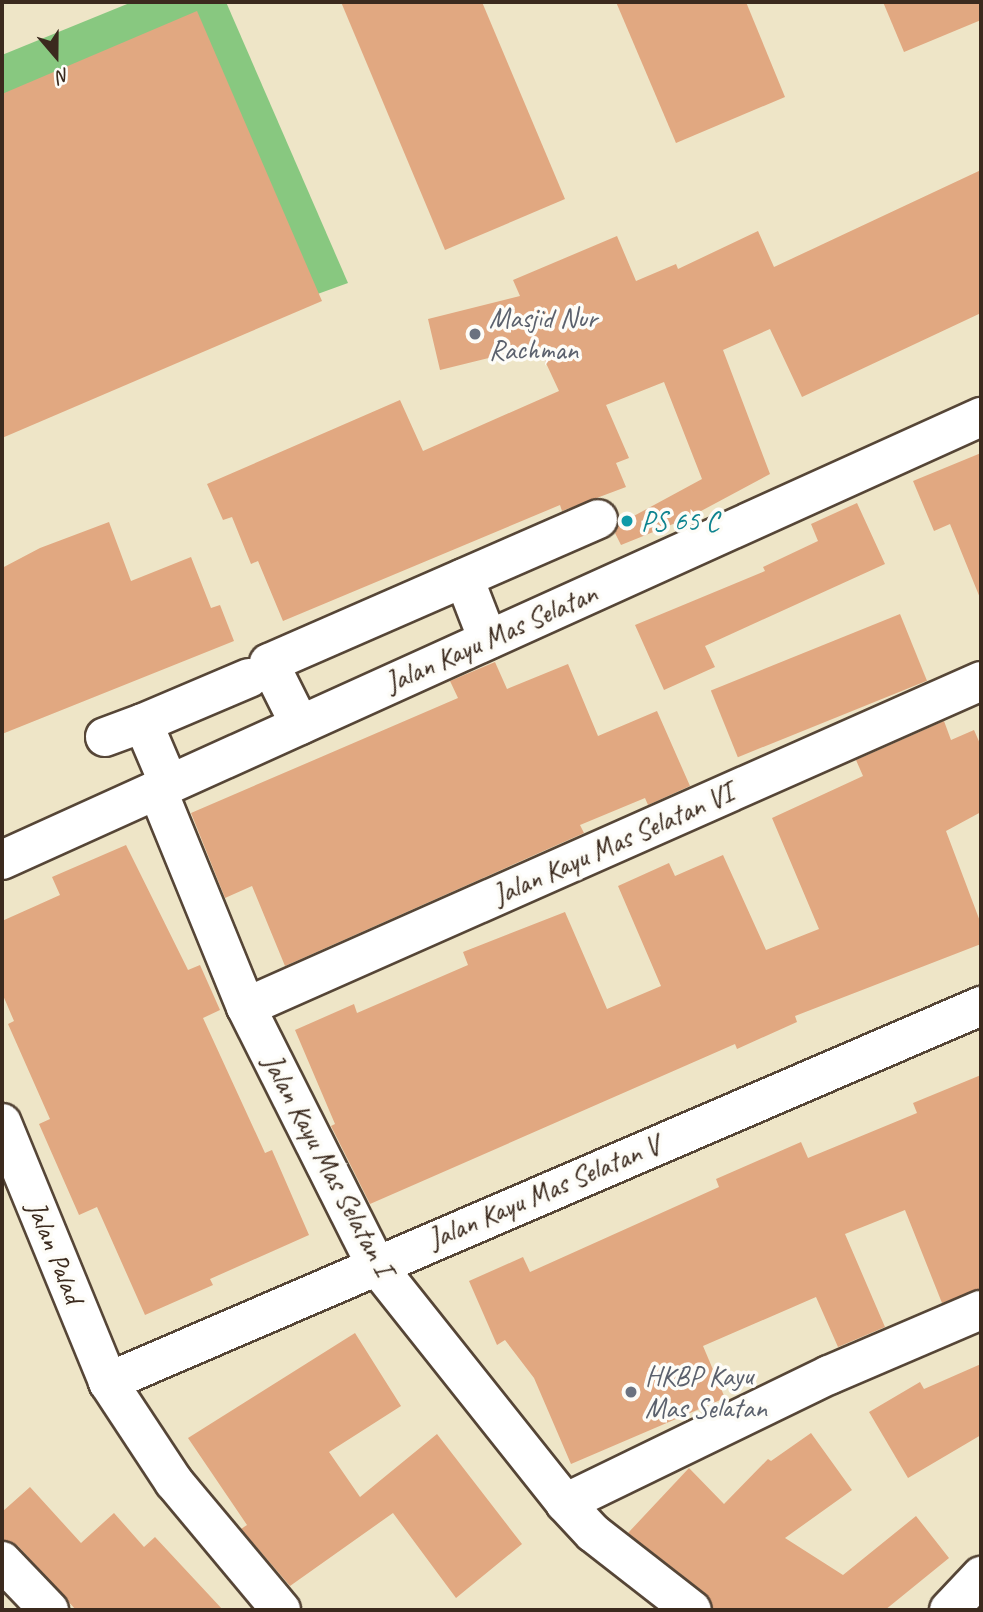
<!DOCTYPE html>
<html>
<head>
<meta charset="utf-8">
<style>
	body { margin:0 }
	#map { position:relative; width:983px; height:1612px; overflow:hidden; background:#eee5c7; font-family:Caveat,sans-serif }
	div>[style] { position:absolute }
	.green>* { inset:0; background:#88c880 }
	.building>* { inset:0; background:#e1a881; transform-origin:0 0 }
	.roads { filter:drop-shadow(2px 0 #564637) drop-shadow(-2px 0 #564637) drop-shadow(0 2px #564637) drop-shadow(0 -2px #564637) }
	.minor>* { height:38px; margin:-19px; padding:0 19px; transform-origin:19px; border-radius:19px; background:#fff }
	.dots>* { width:19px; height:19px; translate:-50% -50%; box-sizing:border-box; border:4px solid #fdfcf7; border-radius:50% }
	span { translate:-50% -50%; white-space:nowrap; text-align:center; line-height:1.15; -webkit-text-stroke:7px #fdfcf7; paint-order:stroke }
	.worship-label { font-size:28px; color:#5b616d }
	.left { translate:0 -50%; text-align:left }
	.culture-label { font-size:28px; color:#0d838f }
	.street-label { font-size:28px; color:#3b2a1e }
	.frame { position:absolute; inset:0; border:4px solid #3b2a1e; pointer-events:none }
	.north { position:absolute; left:21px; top:21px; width:70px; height:70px; -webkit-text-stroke:5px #fdfcf7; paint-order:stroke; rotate:160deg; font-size:19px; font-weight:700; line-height:28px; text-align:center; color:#3b2a1e }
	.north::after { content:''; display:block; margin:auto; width:24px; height:32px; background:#3b2a1e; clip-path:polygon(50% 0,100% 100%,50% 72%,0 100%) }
</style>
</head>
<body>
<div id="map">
	<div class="green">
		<div style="clip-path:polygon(132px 2px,226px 2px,348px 283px,2px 408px,2px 55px)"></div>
	</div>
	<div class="building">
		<div style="clip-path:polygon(341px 2px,482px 2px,565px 199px,445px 250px)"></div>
		<div style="clip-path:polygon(616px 2px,746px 2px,785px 97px,676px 143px)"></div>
		<div style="clip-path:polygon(883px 2px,981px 2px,981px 20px,904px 52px)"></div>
		<div style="clip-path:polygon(197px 11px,322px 301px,2px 438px,2px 94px)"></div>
		<div style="clip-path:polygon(981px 170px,981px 313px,802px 397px,770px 329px,723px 350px,770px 474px,688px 518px,621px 545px,615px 533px,619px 524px,702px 479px,664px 382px,606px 405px,629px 458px,616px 463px,626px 487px,562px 511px,560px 505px,283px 621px,258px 561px,251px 564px,232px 517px,223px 520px,207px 484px,400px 400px,423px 451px,559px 391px,538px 346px,440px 370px,428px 319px,520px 296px,513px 280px,617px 236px,636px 281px,676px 264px,678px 269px,758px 231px,774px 267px)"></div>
		<div style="clip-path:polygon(981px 453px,981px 598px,980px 598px,950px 524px,934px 531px,913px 481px)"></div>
		<div style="clip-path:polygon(857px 503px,885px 564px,705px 646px,715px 667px,664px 690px,635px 625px,765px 571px,763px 567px,818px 541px,811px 524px)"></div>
		<div style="clip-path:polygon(109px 522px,131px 581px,191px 557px,211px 608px,220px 605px,234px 641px,2px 734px,2px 568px,40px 548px)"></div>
		<div style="left:900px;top:614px;width:72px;height:204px;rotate:68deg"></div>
		<div style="clip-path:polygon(495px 662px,507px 689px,568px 664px,598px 736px,657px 711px,690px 786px,648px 805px,645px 798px,580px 825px,584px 833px,285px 966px,252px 886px,225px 898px,191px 813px,458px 698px,450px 681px)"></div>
		<div style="clip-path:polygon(944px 721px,951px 740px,974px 730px,981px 746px,981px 812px,946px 831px,981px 924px,981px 944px,795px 1016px,797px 1022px,737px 1049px,735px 1044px,370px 1204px,331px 1126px,335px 1124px,295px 1030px,354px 1004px,357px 1013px,468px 965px,463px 952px,565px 912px,607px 1009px,661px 986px,618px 886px,669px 863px,675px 876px,723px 855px,766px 950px,819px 929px,772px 818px,863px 776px,856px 760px)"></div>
		<div style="clip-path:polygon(126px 845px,188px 970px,200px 965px,220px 1010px,203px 1018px,265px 1153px,272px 1150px,309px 1235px,210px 1279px,213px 1285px,145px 1315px,97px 1207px,79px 1215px,39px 1124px,50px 1119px,8px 1024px,14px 1021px,2px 993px,2px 921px,60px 895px,52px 877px)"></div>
		<div style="clip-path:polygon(981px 1075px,981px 1289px,942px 1303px,905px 1210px,845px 1234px,885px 1327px,838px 1347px,816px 1297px,703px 1346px,725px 1398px,571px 1464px,534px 1378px,505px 1340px,497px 1345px,469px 1281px,523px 1257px,530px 1272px,719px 1187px,716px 1179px,801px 1142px,808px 1158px,917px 1113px,913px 1103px)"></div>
		<div style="clip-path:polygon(355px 1333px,401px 1406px,329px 1452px,360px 1497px,437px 1434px,522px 1544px,456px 1598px,393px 1513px,290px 1586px,241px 1529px,247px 1525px,188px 1438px)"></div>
		<div style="clip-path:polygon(981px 1364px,981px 1435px,908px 1478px,869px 1412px,920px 1382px,924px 1389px)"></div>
		<div style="clip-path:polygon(811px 1433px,852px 1490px,785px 1538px,843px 1575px,916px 1516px,949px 1558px,885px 1610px,713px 1610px,705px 1593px,628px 1533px,689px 1468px,724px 1504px,768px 1459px,771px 1461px)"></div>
		<div style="clip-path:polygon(30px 1487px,81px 1543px,114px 1513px,144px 1547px,155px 1537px,223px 1610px,76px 1610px,18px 1546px,2px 1540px,2px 1512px)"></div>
	</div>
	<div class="roads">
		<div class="minor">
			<div style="left:464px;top:578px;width:66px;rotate:68.8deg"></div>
			<div style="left:300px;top:725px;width:69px;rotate:-116.6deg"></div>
			<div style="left:269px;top:663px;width:359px;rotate:-23.6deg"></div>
			<div style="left:105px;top:737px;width:40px;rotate:-20.2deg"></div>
			<div style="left:169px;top:784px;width:66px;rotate:-113.1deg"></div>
			<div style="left:143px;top:723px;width:115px;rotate:-23deg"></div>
			<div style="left:157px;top:789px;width:235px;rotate:67.8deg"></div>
			<div style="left:246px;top:1007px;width:289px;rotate:63.3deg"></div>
			<div style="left:376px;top:1265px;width:304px;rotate:51.5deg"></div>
			<div style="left:565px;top:1503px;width:41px;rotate:47deg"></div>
			<div style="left:593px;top:1533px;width:125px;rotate:37.9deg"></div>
			<div style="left:2px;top:860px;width:1075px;rotate:-24.35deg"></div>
			<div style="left:246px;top:1007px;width:804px;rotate:-23.92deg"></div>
			<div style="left:2px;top:1123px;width:280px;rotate:67.7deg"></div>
			<div style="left:108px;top:1382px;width:120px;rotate:56.6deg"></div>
			<div style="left:174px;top:1482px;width:167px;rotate:50.1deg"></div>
			<div style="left:108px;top:1382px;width:951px;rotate:-23.3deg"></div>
			<div style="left:565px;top:1503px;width:293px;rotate:-25.9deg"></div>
			<div style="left:829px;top:1375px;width:165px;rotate:-23.2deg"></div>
			<div style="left:2px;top:1561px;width:68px;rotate:46.2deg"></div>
			<div style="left:949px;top:1610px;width:47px;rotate:-46.7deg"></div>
		</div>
	</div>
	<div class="dots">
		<div style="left:475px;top:334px;background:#6b7280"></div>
		<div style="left:627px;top:521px;background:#0f9aa8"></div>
		<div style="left:631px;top:1392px;background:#6b7280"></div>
	</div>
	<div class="worship-label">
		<span class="left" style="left:489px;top:334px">Masjid Nur<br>Rachman</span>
		<span class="left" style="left:645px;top:1392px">HKBP Kayu<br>Mas Selatan</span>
	</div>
	<div class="culture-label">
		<span class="left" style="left:641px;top:521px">PS 65 C</span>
	</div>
	<div class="street-label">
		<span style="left:491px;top:638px;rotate:-24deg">Jalan Kayu Mas Selatan</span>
		<span style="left:613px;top:844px;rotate:-24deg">Jalan Kayu Mas Selatan VI</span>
		<span style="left:328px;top:1165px;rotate:62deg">Jalan Kayu Mas Selatan I</span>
		<span style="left:544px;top:1192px;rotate:-23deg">Jalan Kayu Mas Selatan V</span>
		<span style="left:55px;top:1252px;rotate:68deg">Jalan Palad</span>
	</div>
	<div class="frame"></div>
	<div class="north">N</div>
</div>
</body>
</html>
